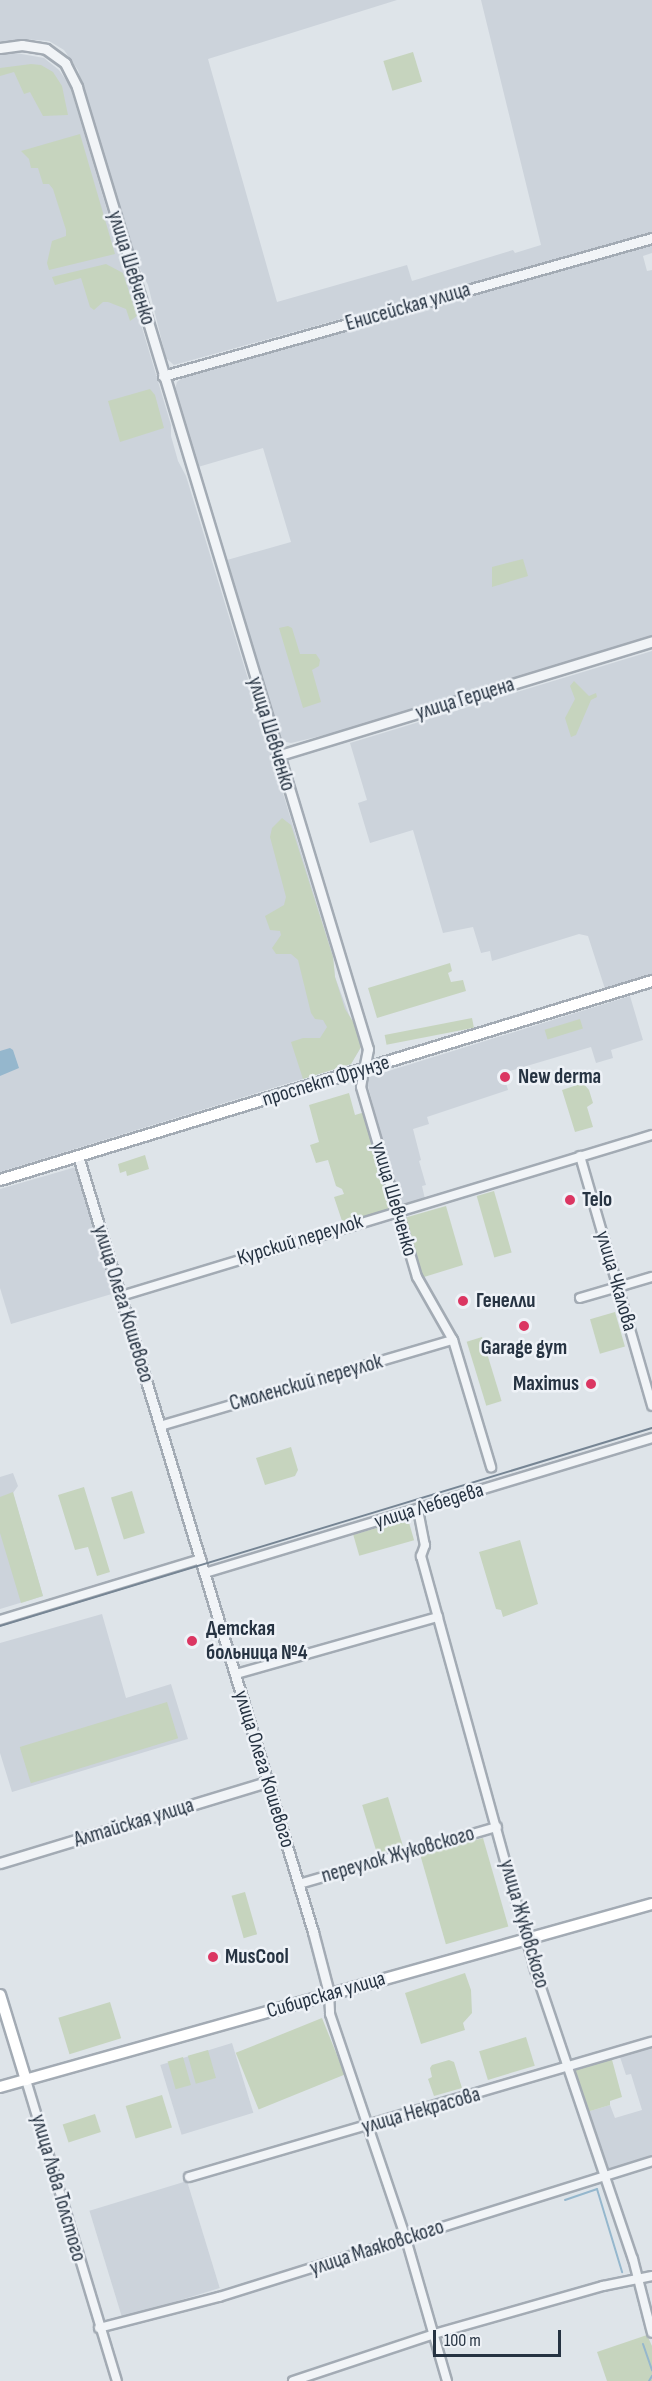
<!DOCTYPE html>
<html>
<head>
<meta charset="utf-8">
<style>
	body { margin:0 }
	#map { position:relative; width:652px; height:2381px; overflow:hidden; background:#dee4e9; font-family:"Sofia Sans Condensed",sans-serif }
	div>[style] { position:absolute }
	.built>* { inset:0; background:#ccd3db; transform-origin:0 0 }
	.green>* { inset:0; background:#c6d4be; transform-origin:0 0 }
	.water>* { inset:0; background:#95b7cd }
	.stream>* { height:2px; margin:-1px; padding:0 1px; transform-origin:1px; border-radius:1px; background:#95b7cd }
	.roads { filter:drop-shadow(2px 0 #a3abb4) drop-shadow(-2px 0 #a3abb4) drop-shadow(0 2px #a3abb4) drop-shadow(0 -2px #a3abb4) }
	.minor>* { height:8px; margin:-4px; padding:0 4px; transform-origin:4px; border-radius:4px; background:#f1f4f7 }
	.tertiary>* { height:9px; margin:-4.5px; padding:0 4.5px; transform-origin:4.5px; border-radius:4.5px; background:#f1f4f7 }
	.secondary>* { height:10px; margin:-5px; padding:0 5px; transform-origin:5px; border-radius:5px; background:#fff }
	.tram>* { height:1.5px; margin:-0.75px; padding:0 0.75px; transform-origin:0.75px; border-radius:0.75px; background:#768594 }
	.dots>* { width:16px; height:16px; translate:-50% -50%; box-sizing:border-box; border:3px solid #eef2f7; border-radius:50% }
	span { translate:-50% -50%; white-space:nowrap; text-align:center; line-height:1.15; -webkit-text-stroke:5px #eef2f7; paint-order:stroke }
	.street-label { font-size:21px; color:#263342 }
	.poi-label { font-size:21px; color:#263342; font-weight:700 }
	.left { translate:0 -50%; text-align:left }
	.right { translate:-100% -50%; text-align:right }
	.scale { position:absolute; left:433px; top:2330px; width:128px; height:27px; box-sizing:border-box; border:3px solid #263342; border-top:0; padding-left:8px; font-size:18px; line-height:21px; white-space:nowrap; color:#263342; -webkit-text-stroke:4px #eef2f7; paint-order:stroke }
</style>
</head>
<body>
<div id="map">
	<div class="built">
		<div style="clip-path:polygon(0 0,397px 0,208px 59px,277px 302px,407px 265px,412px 281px,513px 250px,515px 253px,541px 245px,481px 0,652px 0,652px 233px,174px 365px,166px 358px,148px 285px,138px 265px,78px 70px,64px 50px,49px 41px,23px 39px,0 42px)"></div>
		<div style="clip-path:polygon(16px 53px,44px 58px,59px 70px,70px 86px,171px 425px,171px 436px,178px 461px,186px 476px,333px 957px,335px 977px,361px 1047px,351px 1064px,0 1172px,0 55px)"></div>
		<div style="clip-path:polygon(652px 242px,652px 253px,643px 256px,647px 271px,652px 270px,652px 636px,478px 692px,354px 728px,291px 743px,282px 741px,227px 560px,291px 542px,263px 448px,198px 467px,175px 389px,177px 382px,185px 376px)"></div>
		<div style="clip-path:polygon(652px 651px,652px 975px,605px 989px,588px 936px,579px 934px,492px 961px,490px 951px,481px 953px,473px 927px,443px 933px,413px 830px,370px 843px,358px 803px,367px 800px,350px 743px)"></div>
		<div style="clip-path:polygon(630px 996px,643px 1040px,611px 1050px,613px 1058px,596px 1063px,591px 1047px,503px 1073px,508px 1090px,427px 1117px,429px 1124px,413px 1129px,421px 1160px,419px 1161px,426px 1185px,422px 1186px,425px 1199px,399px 1206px,366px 1078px)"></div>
		<div style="clip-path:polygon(76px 1167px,115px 1293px,11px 1324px,0 1288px,0 1189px)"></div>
		<div style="clip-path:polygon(13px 1473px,18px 1486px,13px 1493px,43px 1596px,0 1609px,0 1477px)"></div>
		<div style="clip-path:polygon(102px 1614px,126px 1698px,171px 1684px,188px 1739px,12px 1792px,0 1753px,0 1643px)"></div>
		<div style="left:232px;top:2043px;width:73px;height:75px;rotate:73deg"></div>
		<div style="clip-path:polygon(652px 2044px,652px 2157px,606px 2171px,587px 2112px,610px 2105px,615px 2118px,642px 2110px,631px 2074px,626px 2075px,619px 2054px)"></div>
		<div style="left:187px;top:2181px;width:112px;height:102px;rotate:73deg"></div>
	</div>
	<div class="green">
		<div style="left:413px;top:52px;width:31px;height:31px;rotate:73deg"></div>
		<div style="clip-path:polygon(31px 64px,41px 65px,53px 72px,62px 86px,68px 115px,43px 116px,30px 92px,24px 94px,14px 72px,0 76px,0 68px)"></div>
		<div style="clip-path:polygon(80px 134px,115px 254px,49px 270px,47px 263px,52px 241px,66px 236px,66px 230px,53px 189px,49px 184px,43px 184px,38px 168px,31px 168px,29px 159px,21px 151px)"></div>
		<div style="clip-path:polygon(106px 264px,123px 273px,137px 316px,130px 321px,126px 309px,108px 302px,103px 302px,94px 310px,90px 307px,81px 278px,55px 285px,52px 277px)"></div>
		<div style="clip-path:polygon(150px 389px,155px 395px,164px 428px,120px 442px,108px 401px)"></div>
		<div style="clip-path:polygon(523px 559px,528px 576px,492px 587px,492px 567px)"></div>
		<div style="clip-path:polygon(288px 626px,292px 628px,300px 654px,316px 654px,320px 660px,319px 666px,312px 670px,321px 702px,303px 708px,279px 628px)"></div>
		<div style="clip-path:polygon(574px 681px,589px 696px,596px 693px,597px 697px,591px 700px,576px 735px,571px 737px,565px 718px,575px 699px,570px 686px)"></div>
		<div style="clip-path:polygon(282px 818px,291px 825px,333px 957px,335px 977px,345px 1009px,354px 1023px,361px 1047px,351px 1064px,303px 1079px,291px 1042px,303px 1038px,320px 1038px,327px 1027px,323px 1020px,315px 1019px,311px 1013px,298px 960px,291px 954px,276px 954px,272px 948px,281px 935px,280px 931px,270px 930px,265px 916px,284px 905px,286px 897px,270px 837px,272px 828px)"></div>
		<div style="clip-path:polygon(450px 963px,452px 971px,448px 973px,451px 982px,463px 980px,466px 991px,377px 1018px,368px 988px)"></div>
		<div style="left:472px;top:1018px;width:10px;height:89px;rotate:79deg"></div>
		<div style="left:580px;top:1019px;width:10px;height:37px;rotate:73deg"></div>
		<div style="clip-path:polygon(583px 1083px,589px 1090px,593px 1103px,587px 1107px,593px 1127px,575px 1132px,562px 1090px)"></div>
		<div style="clip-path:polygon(349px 1093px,355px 1115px,365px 1112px,391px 1205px,385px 1211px,343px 1224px,334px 1197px,344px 1194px,342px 1189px,336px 1186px,328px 1160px,316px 1163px,310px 1145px,319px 1142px,309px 1105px)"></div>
		<div style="clip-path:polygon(145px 1155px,149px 1169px,127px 1176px,126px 1171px,120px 1173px,118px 1164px)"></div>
		<div style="left:494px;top:1191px;width:64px;height:18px;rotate:74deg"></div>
		<div style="clip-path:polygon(446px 1206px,463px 1265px,424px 1277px,420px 1274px,404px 1218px)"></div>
		<div style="left:615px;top:1312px;width:36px;height:26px;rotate:74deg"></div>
		<div style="left:482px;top:1337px;width:67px;height:16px;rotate:73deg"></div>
		<div style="clip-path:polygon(291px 1447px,298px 1470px,295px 1476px,265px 1485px,256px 1458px)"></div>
		<div style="clip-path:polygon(84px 1487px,110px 1572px,97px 1576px,88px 1547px,75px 1550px,58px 1495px)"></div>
		<div style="left:132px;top:1491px;width:44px;height:22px;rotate:73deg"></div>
		<div style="clip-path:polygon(13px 1492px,43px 1596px,21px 1603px,0 1533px,0 1497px)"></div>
		<div style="left:408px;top:1519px;width:22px;height:57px;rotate:74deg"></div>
		<div style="clip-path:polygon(520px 1540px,538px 1604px,503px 1617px,501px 1610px,496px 1609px,479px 1552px)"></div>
		<div style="left:167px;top:1702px;width:38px;height:154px;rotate:73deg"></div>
		<div style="left:388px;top:1797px;width:54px;height:27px;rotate:73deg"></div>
		<div style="left:483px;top:1838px;width:92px;height:65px;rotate:74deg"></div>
		<div style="left:245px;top:1892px;width:44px;height:14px;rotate:74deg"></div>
		<div style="clip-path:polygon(465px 1973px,471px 1990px,472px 2013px,463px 2023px,465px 2030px,421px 2044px,405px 1993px)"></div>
		<div style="left:110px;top:2002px;width:38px;height:54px;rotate:73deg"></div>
		<div style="left:322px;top:2018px;width:61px;height:93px;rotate:68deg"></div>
		<div style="left:526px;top:2037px;width:30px;height:49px;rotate:73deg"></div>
		<div style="left:208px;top:2050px;width:29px;height:21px;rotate:74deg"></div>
		<div style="clip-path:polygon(611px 2056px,622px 2097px,610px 2101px,610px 2105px,587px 2112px,573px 2070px,576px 2067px)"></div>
		<div style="left:183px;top:2057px;width:29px;height:16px;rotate:74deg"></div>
		<div style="clip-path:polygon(449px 2060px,454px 2062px,462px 2088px,434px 2096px,428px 2079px,432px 2077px,430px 2068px,432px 2065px)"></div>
		<div style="left:162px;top:2095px;width:34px;height:38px;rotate:73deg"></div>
		<div style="left:95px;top:2114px;width:19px;height:34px;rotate:72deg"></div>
		<div style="clip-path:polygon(647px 2335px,652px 2346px,652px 2381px,607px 2381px,597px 2352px)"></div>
	</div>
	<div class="water">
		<div style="clip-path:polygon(10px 1048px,13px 1050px,19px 1068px,0 1076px,0 1051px)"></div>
	</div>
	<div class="stream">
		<div style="left:565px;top:2200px;width:34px;rotate:-19deg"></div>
		<div style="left:597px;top:2189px;width:87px;rotate:73.2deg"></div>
		<div style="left:643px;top:2344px;width:28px;rotate:71deg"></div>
		<div style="left:649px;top:2381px;width:6px;rotate:-59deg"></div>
	</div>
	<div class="roads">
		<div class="minor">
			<div style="left:364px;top:1069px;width:18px;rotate:99deg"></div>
			<div style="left:361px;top:1087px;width:198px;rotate:73.6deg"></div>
			<div style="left:417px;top:1277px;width:73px;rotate:60.3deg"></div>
			<div style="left:453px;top:1340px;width:133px;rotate:73.3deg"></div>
			<div style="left:580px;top:1156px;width:260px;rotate:73.9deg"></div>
			<div style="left:121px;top:1296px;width:555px;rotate:-16.87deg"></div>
			<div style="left:580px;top:1298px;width:75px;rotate:-16.3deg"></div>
			<div style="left:160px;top:1426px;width:305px;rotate:-16.4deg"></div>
			<div style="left:418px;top:1510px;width:36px;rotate:79deg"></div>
			<div style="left:425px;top:1545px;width:12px;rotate:110deg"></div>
			<div style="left:421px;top:1556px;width:426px;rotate:74.6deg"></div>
			<div style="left:534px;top:1967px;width:308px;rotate:71.3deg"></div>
			<div style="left:633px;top:2259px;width:76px;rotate:75.6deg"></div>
			<div style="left:205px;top:1573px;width:467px;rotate:-16.8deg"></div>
			<div style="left:0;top:1620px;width:210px;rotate:-16.9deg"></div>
			<div style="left:236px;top:1674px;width:210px;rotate:-15.8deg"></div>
			<div style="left:299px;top:1884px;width:206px;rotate:-16.1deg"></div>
			<div style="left:329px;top:1993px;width:21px;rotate:87deg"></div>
			<div style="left:330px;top:2014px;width:237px;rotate:71.3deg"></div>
			<div style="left:406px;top:2239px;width:148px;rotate:73.9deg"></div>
			<div style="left:26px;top:2080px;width:314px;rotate:73.2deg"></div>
			<div style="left:189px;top:2177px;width:482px;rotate:-16.3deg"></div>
			<div style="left:99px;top:2328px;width:124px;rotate:-14.5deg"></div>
			<div style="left:219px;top:2297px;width:454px;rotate:-17.4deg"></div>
			<div style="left:293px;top:2381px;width:149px;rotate:-18.4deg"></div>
			<div style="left:434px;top:2334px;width:176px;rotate:-15.9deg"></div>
			<div style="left:603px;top:2286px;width:50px;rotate:-11.5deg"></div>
		</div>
		<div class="tertiary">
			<div style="left:0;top:48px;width:22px;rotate:-8deg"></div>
			<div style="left:22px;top:45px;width:24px;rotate:9deg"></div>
			<div style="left:46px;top:49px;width:24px;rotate:36deg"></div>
			<div style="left:65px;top:63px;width:27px;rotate:63deg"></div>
			<div style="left:77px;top:87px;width:1005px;rotate:73.17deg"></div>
			<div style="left:368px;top:1049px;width:20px;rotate:101deg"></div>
			<div style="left:163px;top:376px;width:508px;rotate:-15.76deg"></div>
			<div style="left:277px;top:756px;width:392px;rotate:-17deg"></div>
			<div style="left:78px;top:1156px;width:811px;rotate:73.15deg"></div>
			<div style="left:313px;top:1932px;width:63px;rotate:75.3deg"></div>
			<div style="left:0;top:1863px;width:279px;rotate:-16.9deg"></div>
		</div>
		<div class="secondary">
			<div style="left:0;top:1180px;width:682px;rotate:-16.97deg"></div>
			<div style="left:0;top:1995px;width:89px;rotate:73deg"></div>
			<div style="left:0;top:2087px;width:677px;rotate:-15.68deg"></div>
		</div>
	</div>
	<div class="tram">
		<div style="left:0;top:1626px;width:681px;rotate:-16.89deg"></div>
	</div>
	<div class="dots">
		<div style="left:505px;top:1077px;background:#db3662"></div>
		<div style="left:570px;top:1200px;background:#db3662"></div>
		<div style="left:463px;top:1301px;background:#db3662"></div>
		<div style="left:524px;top:1326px;background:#db3662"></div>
		<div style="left:591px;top:1384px;background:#db3662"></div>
		<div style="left:192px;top:1641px;background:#db3662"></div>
		<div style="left:213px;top:1957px;background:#db3662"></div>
	</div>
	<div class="street-label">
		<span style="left:131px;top:268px;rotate:73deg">улица Шевченко</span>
		<span style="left:408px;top:307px;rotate:-16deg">Енисейская улица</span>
		<span style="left:465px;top:699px;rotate:-17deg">улица Герцена</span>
		<span style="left:271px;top:734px;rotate:73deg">улица Шевченко</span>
		<span style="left:326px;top:1081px;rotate:-17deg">проспект Фрунзе</span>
		<span style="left:394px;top:1199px;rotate:74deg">улица Шевченко</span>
		<span style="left:300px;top:1240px;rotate:-17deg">Курский переулок</span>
		<span style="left:616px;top:1281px;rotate:74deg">улица Чкалова</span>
		<span style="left:123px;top:1304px;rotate:73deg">улица Олега Кошевого</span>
		<span style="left:306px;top:1383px;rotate:-16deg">Смоленский переулок</span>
		<span style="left:429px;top:1506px;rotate:-17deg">улица Лебедева</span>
		<span style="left:264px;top:1769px;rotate:73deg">улица Олега Кошевого</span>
		<span style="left:134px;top:1823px;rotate:-17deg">Алтайская улица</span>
		<span style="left:398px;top:1855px;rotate:-16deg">переулок Жуковского</span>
		<span style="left:524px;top:1924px;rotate:74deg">улица Жуковского</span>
		<span style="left:326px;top:1995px;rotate:-16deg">Сибирская улица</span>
		<span style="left:421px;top:2111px;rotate:-16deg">улица Некрасова</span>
		<span style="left:58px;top:2188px;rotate:74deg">улица Льва Толстого</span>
		<span style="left:377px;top:2248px;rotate:-18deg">улица Маяковского</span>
	</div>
	<div class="poi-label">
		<span class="left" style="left:518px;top:1077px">New derma</span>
		<span class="left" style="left:582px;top:1200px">Telo</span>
		<span class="left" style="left:476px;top:1301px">Генелли</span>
		<span style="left:524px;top:1348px">Garage gym</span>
		<span class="right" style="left:579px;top:1384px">Maximus</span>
		<span class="left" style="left:206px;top:1641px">Детская<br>больница №4</span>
		<span class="left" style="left:225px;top:1957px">MusCool</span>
	</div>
	<div class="scale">100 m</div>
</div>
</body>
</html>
